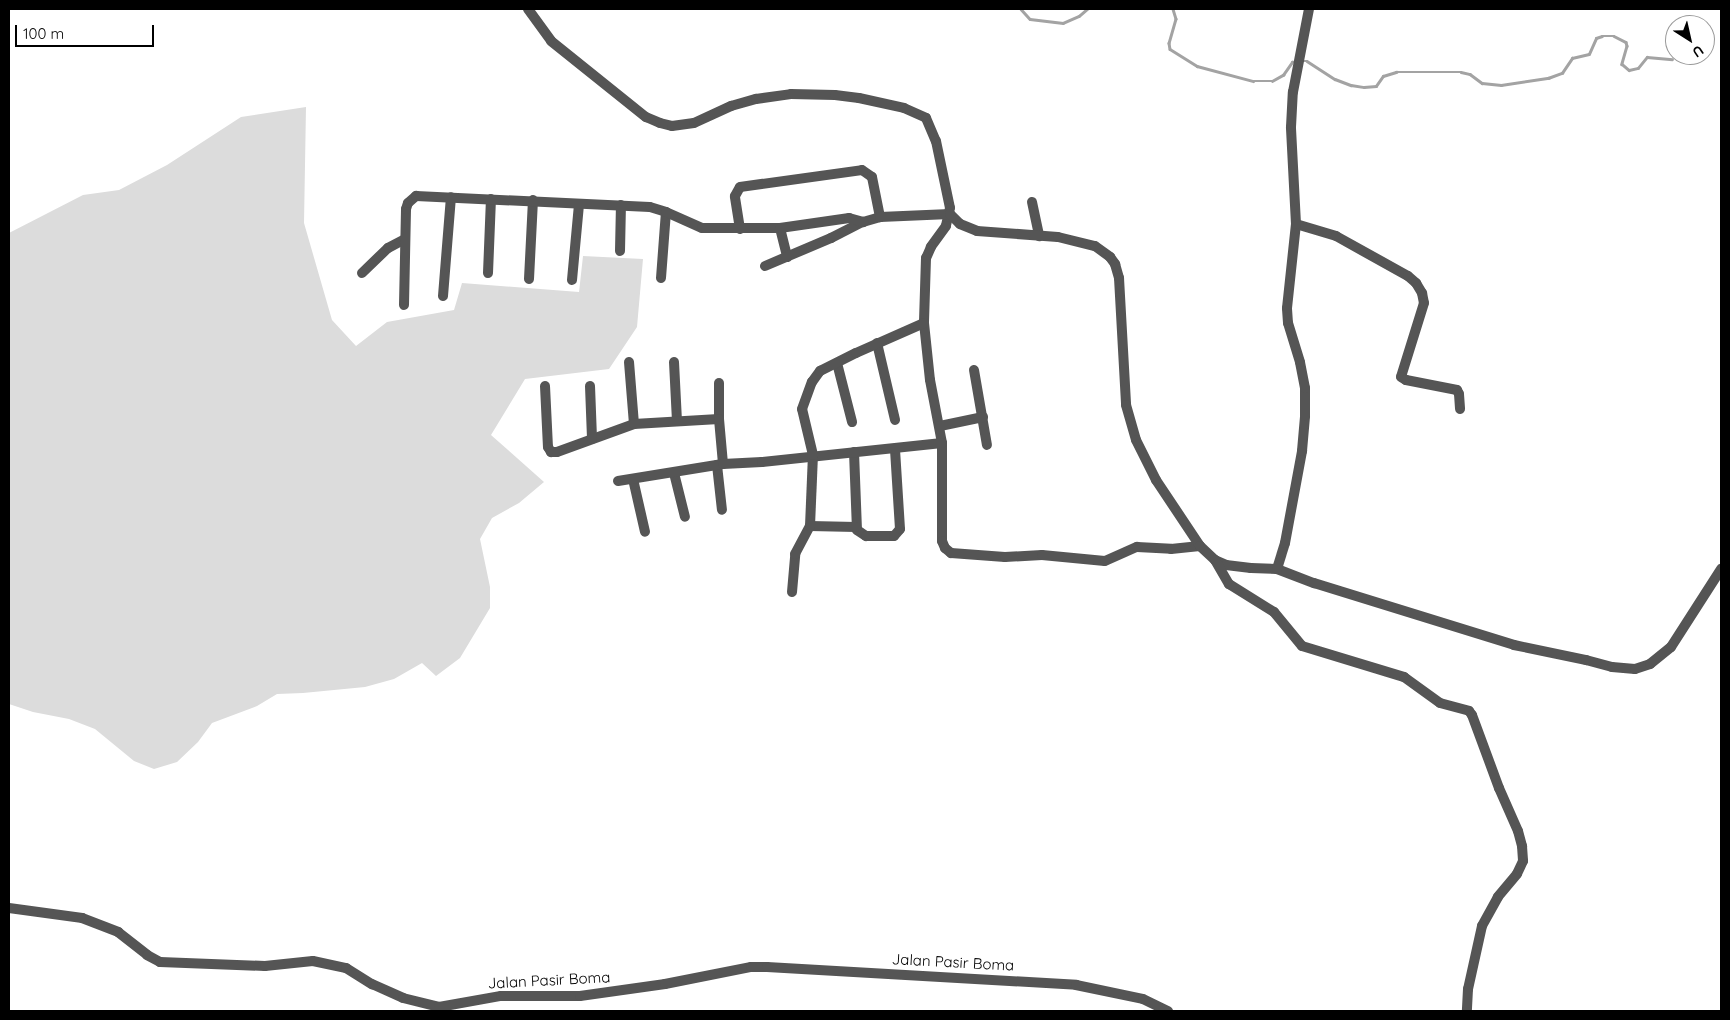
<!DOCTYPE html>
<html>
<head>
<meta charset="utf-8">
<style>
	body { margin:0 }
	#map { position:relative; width:1730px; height:1020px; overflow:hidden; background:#fff; font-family:Quicksand,sans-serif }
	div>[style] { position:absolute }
	.green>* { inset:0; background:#dcdcdc }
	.stream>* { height:2.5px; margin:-1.25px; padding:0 1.25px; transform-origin:1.25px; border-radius:1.25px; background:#a3a3a3 }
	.street>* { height:10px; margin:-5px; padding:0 5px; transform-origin:5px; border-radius:5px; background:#555 }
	span { translate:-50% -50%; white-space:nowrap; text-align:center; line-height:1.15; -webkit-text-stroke:4px #fff; paint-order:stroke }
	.street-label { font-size:15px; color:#000 }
	.frame { position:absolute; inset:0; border:10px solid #000; pointer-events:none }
	.north { position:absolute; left:1665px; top:15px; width:50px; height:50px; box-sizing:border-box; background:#fff; border:1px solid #999; border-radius:50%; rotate:145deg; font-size:14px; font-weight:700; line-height:20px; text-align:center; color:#000 }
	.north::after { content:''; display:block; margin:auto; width:18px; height:22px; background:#000; clip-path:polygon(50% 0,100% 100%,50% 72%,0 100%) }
	.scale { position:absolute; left:15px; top:25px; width:139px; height:22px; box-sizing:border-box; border:2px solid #000; border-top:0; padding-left:6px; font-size:15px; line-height:18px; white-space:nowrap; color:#000; -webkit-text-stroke:4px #fff; paint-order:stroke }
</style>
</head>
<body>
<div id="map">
	<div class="green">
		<div style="clip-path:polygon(306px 107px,304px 223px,332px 320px,356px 346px,387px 322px,454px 310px,462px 283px,579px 292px,583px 256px,643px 259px,637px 327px,609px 369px,525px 379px,491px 435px,544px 482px,519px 503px,492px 518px,480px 539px,490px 587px,490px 608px,460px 658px,436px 676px,422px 663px,394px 679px,365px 687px,303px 693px,277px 694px,257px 706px,212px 723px,198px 742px,177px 762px,154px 769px,134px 761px,95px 729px,69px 719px,33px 712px,9px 704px,9px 233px,83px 195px,119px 190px,167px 165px,241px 117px)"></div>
	</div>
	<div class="stream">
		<div style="left:1021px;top:9px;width:13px;rotate:48deg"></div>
		<div style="left:1030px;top:19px;width:33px;rotate:7deg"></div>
		<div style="left:1063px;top:23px;width:17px;rotate:-24deg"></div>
		<div style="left:1079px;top:16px;width:11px;rotate:-41deg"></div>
		<div style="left:1173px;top:9px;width:10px;rotate:73deg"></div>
		<div style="left:1176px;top:19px;width:25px;rotate:106deg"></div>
		<div style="left:1169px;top:43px;width:6px;rotate:81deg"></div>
		<div style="left:1170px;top:49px;width:32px;rotate:32deg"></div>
		<div style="left:1197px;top:66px;width:58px;rotate:15deg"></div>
		<div style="left:1253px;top:81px;width:19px"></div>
		<div style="left:1272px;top:81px;width:13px;rotate:-29deg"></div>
		<div style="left:1283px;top:75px;width:16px;rotate:-55deg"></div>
		<div style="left:1292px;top:62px;width:4px"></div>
		<div style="left:1301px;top:61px;width:6px"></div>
		<div style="left:1307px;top:61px;width:33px;rotate:33deg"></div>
		<div style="left:1335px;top:79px;width:17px;rotate:21deg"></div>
		<div style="left:1351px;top:85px;width:13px;rotate:9deg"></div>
		<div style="left:1364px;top:87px;width:12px;rotate:-5deg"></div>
		<div style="left:1376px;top:86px;width:12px;rotate:-55deg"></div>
		<div style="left:1383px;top:76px;width:14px;rotate:-17deg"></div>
		<div style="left:1396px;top:72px;width:65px"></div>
		<div style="left:1461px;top:72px;width:9px;rotate:13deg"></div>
		<div style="left:1470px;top:74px;width:15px;rotate:37deg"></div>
		<div style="left:1482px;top:83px;width:19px;rotate:6deg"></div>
		<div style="left:1501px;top:85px;width:48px;rotate:-8.5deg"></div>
		<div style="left:1548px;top:78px;width:15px;rotate:-20deg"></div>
		<div style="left:1562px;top:73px;width:18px;rotate:-56deg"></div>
		<div style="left:1572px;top:58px;width:17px;rotate:-13deg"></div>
		<div style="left:1589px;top:54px;width:17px;rotate:-66deg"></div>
		<div style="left:1596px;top:38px;width:6px;rotate:-18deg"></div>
		<div style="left:1602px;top:36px;width:12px"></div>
		<div style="left:1614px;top:36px;width:13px;rotate:27deg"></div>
		<div style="left:1626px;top:42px;width:4px;rotate:76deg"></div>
		<div style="left:1627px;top:46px;width:19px;rotate:106deg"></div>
		<div style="left:1622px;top:64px;width:9px;rotate:41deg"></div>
		<div style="left:1629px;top:70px;width:9px;rotate:-13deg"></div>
		<div style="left:1638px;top:68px;width:14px;rotate:-51deg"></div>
		<div style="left:1647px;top:57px;width:25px;rotate:5deg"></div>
	</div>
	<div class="street">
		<div style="left:528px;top:9px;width:39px;rotate:54deg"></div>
		<div style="left:551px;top:41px;width:122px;rotate:38.7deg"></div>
		<div style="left:646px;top:117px;width:15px;rotate:23deg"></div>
		<div style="left:660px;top:123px;width:12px;rotate:14deg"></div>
		<div style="left:672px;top:126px;width:22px;rotate:-8deg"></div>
		<div style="left:694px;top:123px;width:41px;rotate:-24.7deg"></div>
		<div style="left:731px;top:106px;width:26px;rotate:-16deg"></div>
		<div style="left:756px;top:99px;width:35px;rotate:-8deg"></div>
		<div style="left:791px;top:94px;width:44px;rotate:1.3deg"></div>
		<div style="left:835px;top:95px;width:24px;rotate:7deg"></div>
		<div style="left:859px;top:98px;width:46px;rotate:12.5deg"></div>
		<div style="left:904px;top:108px;width:24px;rotate:24deg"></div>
		<div style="left:926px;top:118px;width:25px;rotate:67deg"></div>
		<div style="left:936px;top:141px;width:68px;rotate:78.2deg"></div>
		<div style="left:950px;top:208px;width:18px;rotate:103deg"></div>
		<div style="left:946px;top:226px;width:26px;rotate:126deg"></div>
		<div style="left:931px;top:247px;width:12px;rotate:114deg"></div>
		<div style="left:926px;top:258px;width:65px;rotate:91.8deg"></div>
		<div style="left:924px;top:323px;width:57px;rotate:84deg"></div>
		<div style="left:930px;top:380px;width:64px;rotate:79.2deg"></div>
		<div style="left:942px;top:443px;width:98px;rotate:90deg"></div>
		<div style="left:942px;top:541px;width:8px;rotate:67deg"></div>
		<div style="left:945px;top:548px;width:8px;rotate:40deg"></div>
		<div style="left:951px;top:553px;width:54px;rotate:4.2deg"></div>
		<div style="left:1005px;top:557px;width:37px;rotate:-3deg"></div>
		<div style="left:1042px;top:555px;width:63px;rotate:5.4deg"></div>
		<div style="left:1105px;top:561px;width:35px;rotate:-24deg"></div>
		<div style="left:1137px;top:547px;width:34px;rotate:3deg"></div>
		<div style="left:1171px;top:549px;width:29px;rotate:-6deg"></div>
		<div style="left:1032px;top:202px;width:35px;rotate:78deg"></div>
		<div style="left:1296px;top:224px;width:42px;rotate:16.7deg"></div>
		<div style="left:1336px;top:236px;width:82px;rotate:29.1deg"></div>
		<div style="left:1408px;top:276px;width:11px;rotate:41deg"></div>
		<div style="left:1416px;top:283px;width:12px;rotate:59deg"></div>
		<div style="left:1422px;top:293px;width:10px;rotate:79deg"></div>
		<div style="left:1424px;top:303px;width:77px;rotate:107.3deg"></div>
		<div style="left:1401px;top:377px;width:6px;rotate:31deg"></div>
		<div style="left:1406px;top:380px;width:52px;rotate:11.1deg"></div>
		<div style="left:1457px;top:390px;width:4px;rotate:63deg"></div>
		<div style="left:1459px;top:394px;width:15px;rotate:86deg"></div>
		<div style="left:780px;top:228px;width:30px;rotate:76deg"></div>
		<div style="left:740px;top:229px;width:33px;rotate:-99deg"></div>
		<div style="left:735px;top:196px;width:10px;rotate:-61deg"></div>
		<div style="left:740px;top:187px;width:123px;rotate:-7.9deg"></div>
		<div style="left:862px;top:170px;width:12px;rotate:35deg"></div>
		<div style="left:872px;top:177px;width:41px;rotate:78.7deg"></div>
		<div style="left:620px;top:251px;width:46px;rotate:-88.8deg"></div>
		<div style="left:765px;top:266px;width:72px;rotate:-23deg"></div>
		<div style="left:831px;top:238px;width:36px;rotate:-27deg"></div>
		<div style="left:863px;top:222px;width:18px;rotate:-16deg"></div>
		<div style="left:880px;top:217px;width:70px;rotate:-2.5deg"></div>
		<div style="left:950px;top:214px;width:14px;rotate:45deg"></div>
		<div style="left:960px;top:224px;width:18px;rotate:22deg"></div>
		<div style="left:977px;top:231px;width:81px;rotate:4.2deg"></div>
		<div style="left:1058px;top:237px;width:38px;rotate:14deg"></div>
		<div style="left:1095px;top:246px;width:19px;rotate:36deg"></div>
		<div style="left:1110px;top:257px;width:9px;rotate:54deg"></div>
		<div style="left:1115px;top:264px;width:15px;rotate:74deg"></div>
		<div style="left:1119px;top:278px;width:127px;rotate:86.8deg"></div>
		<div style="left:1126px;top:405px;width:36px;rotate:74deg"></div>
		<div style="left:1136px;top:440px;width:45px;rotate:63.4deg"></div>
		<div style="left:1156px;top:480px;width:79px;rotate:56.3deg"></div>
		<div style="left:1200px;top:546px;width:21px;rotate:43deg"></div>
		<div style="left:1215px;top:560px;width:12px;rotate:24deg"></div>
		<div style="left:1226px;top:565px;width:25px;rotate:7deg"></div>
		<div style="left:1251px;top:568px;width:26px;rotate:2deg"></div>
		<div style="left:1277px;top:569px;width:40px;rotate:21deg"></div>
		<div style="left:1314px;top:583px;width:209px;rotate:17.2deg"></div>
		<div style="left:1514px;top:645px;width:74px;rotate:11.8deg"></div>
		<div style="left:1586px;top:660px;width:27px;rotate:15deg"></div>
		<div style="left:1612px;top:667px;width:23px;rotate:5deg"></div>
		<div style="left:1635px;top:669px;width:16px;rotate:-18deg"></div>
		<div style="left:1650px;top:664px;width:27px;rotate:-39deg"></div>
		<div style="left:1671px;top:647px;width:93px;rotate:-57.3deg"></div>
		<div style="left:362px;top:273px;width:36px;rotate:-44deg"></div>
		<div style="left:388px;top:248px;width:19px;rotate:-28deg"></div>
		<div style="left:488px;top:273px;width:74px;rotate:-87.7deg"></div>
		<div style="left:661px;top:278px;width:66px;rotate:-85.7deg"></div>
		<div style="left:529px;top:279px;width:79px;rotate:-87.1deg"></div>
		<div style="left:572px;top:280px;width:75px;rotate:-84.7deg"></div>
		<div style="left:443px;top:296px;width:99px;rotate:-85.4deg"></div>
		<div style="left:404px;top:305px;width:96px;rotate:-88.8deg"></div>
		<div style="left:406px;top:209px;width:6px;rotate:-72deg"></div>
		<div style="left:408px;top:203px;width:11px;rotate:-41deg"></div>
		<div style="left:416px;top:196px;width:234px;rotate:2.7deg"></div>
		<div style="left:650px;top:207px;width:17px;rotate:17deg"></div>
		<div style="left:666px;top:212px;width:39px;rotate:24deg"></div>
		<div style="left:702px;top:228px;width:78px"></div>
		<div style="left:780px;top:228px;width:70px;rotate:-8.2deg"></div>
		<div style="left:849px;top:218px;width:15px;rotate:16deg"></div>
		<div style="left:877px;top:343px;width:79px;rotate:76.8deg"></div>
		<div style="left:629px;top:362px;width:62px;rotate:85.4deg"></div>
		<div style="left:674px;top:362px;width:59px;rotate:87.1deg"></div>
		<div style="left:837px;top:363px;width:61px;rotate:75.7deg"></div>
		<div style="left:974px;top:370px;width:76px;rotate:80.2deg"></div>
		<div style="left:719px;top:383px;width:36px;rotate:90deg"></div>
		<div style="left:545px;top:386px;width:61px;rotate:87.2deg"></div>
		<div style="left:548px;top:447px;width:6px;rotate:59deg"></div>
		<div style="left:551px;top:452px;width:6px"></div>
		<div style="left:557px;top:452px;width:82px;rotate:-20deg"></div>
		<div style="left:634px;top:424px;width:85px;rotate:-3.4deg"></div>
		<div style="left:719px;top:419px;width:45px;rotate:84.9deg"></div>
		<div style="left:590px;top:386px;width:53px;rotate:87.8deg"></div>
		<div style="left:940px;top:426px;width:44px;rotate:-11.8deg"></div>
		<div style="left:854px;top:452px;width:78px;rotate:87.8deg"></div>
		<div style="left:857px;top:530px;width:11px;rotate:34deg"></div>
		<div style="left:866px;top:536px;width:28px"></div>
		<div style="left:894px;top:536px;width:9px;rotate:-49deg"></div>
		<div style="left:900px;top:529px;width:80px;rotate:-93.6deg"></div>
		<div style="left:717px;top:465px;width:45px;rotate:83.7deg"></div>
		<div style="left:674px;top:473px;width:45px;rotate:76deg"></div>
		<div style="left:633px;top:479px;width:54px;rotate:77.2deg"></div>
		<div style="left:618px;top:481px;width:106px;rotate:-9.2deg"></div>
		<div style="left:723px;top:464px;width:39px;rotate:-3deg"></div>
		<div style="left:762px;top:462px;width:181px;rotate:-6deg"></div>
		<div style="left:810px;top:526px;width:46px;rotate:1.2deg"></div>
		<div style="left:1215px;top:560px;width:28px;rotate:60deg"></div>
		<div style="left:1229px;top:584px;width:53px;rotate:31.9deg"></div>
		<div style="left:1274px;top:612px;width:44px;rotate:50.5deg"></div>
		<div style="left:1302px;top:646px;width:107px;rotate:16.9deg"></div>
		<div style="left:1404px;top:677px;width:44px;rotate:35.8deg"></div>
		<div style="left:1440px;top:703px;width:30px;rotate:15deg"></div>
		<div style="left:1469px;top:711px;width:5px;rotate:53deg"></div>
		<div style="left:1472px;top:715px;width:78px;rotate:69.7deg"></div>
		<div style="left:1499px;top:788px;width:47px;rotate:66.2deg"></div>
		<div style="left:1518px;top:831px;width:16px;rotate:75deg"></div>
		<div style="left:1522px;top:846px;width:15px;rotate:86deg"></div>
		<div style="left:1523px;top:861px;width:14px;rotate:115deg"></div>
		<div style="left:1517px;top:874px;width:30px;rotate:130deg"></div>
		<div style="left:1498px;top:897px;width:33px;rotate:119deg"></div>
		<div style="left:1482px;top:926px;width:65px;rotate:102.5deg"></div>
		<div style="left:1468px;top:989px;width:22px;rotate:93deg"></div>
		<div style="left:1277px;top:569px;width:27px;rotate:-73deg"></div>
		<div style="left:1285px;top:543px;width:94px;rotate:-79.5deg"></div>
		<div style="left:1302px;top:451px;width:35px;rotate:-85deg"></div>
		<div style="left:1305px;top:416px;width:28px;rotate:-90deg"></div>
		<div style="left:1305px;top:388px;width:26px;rotate:-101deg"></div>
		<div style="left:1300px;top:362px;width:41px;rotate:-107.1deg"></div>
		<div style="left:1288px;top:323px;width:15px;rotate:-94deg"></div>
		<div style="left:1287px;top:308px;width:84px;rotate:-83.9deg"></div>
		<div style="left:1296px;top:224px;width:97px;rotate:-93deg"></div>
		<div style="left:1291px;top:127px;width:35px;rotate:-87deg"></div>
		<div style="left:1293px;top:92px;width:85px;rotate:-79.1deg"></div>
		<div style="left:792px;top:592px;width:38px;rotate:-85deg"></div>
		<div style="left:795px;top:554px;width:32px;rotate:-62deg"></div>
		<div style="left:810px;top:526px;width:71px;rotate:-87.6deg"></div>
		<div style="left:813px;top:455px;width:47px;rotate:-103.4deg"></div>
		<div style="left:802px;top:409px;width:29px;rotate:-70deg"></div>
		<div style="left:812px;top:382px;width:14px;rotate:-54deg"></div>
		<div style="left:820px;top:371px;width:40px;rotate:-26.6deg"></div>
		<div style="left:856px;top:353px;width:74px;rotate:-23.8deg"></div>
		<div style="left:9px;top:908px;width:74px;rotate:7.8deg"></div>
		<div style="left:82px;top:918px;width:39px;rotate:21deg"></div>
		<div style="left:118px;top:932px;width:37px;rotate:38deg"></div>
		<div style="left:147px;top:955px;width:15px;rotate:28deg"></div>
		<div style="left:160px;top:962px;width:105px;rotate:2.2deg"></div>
		<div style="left:265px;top:966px;width:48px;rotate:-5.9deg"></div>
		<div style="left:313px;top:961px;width:34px;rotate:12deg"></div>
		<div style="left:346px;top:968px;width:31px;rotate:32deg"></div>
		<div style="left:372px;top:984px;width:34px;rotate:24deg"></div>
		<div style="left:403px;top:998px;width:37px;rotate:14deg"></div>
		<div style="left:439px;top:1007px;width:63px;rotate:-10.1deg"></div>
		<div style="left:501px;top:996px;width:79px"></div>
		<div style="left:580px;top:996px;width:86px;rotate:-8deg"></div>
		<div style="left:665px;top:984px;width:88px;rotate:-11.2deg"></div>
		<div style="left:751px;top:967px;width:16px"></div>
		<div style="left:767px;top:967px;width:310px;rotate:3.3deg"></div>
		<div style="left:1076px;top:985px;width:68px;rotate:11.8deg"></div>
		<div style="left:1143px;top:999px;width:28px;rotate:26deg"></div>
	</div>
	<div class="street-label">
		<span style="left:953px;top:962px;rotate:3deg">Jalan Pasir Boma</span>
		<span style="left:549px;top:980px;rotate:-3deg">Jalan Pasir Boma</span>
	</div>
	<div class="frame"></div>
	<div class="north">U</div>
	<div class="scale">100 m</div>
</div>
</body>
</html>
